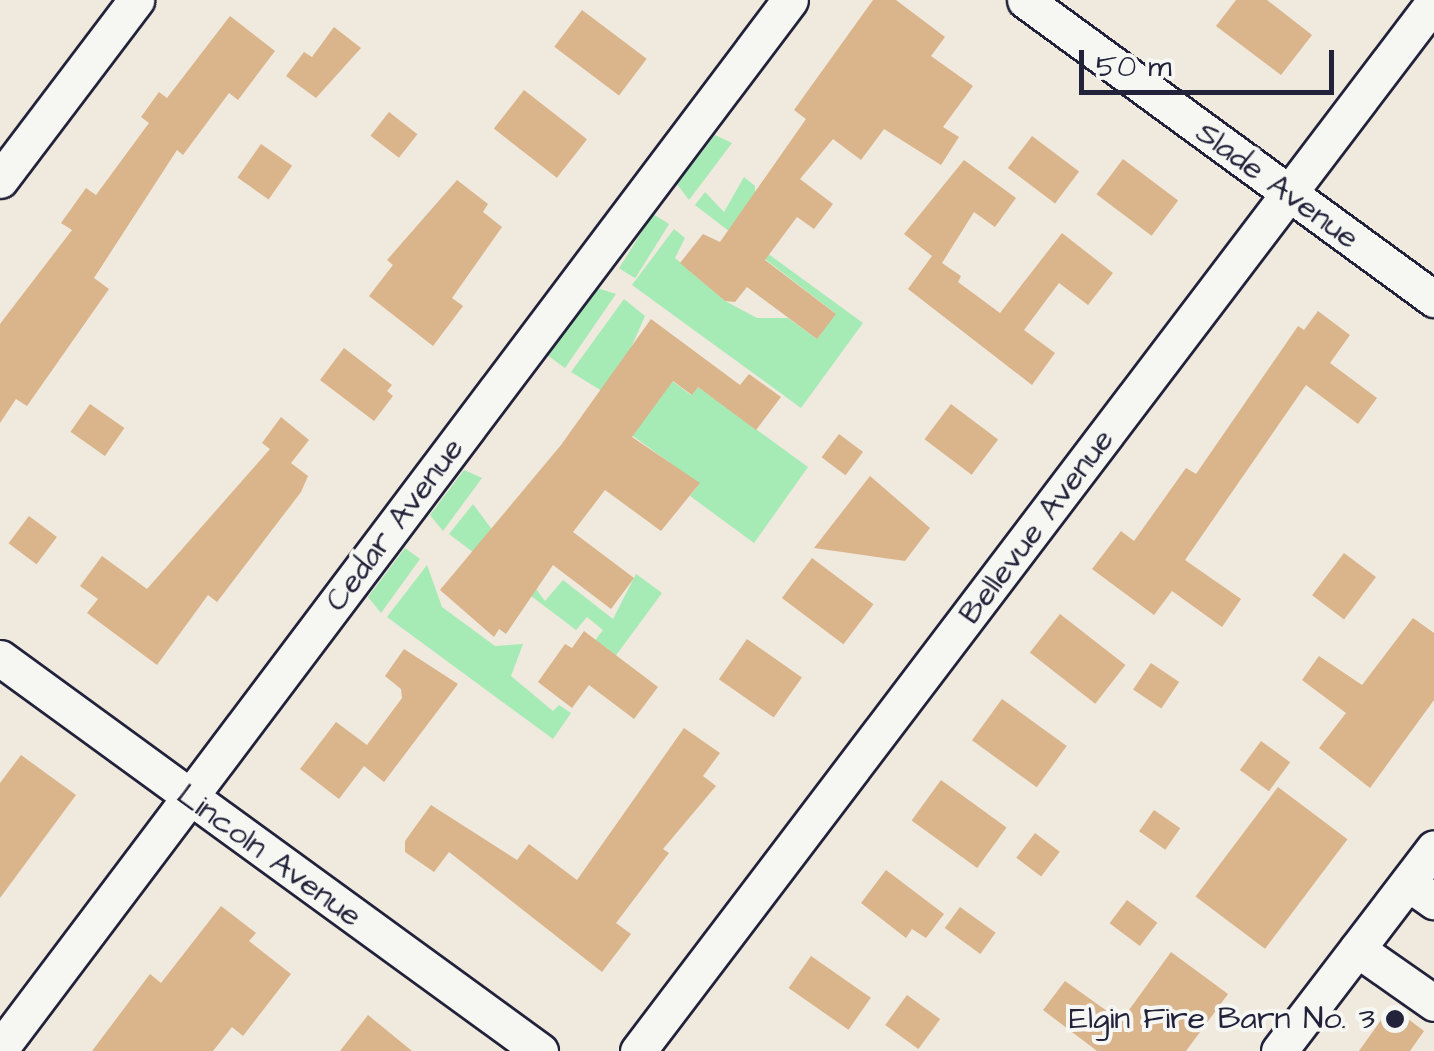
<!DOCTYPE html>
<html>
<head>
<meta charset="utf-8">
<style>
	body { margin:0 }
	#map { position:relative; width:1434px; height:1051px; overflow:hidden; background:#f0e9dd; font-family:"Architects Daughter",sans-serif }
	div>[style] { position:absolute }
	.green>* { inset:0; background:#a6eab6; transform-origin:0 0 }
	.building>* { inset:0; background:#dab48b; transform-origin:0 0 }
	.roads { filter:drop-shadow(2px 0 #22223b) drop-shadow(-2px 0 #22223b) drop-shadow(0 2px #22223b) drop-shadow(0 -2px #22223b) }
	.minor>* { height:35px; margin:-17.5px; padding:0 17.5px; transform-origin:17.5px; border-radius:17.5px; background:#f6f6f2 }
	.dots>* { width:28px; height:28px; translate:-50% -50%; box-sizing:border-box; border:5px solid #f6f6f2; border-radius:50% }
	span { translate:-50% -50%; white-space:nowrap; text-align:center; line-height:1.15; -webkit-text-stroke:8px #f6f6f2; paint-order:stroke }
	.street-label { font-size:32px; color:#22223b }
	.poi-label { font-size:32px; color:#22223b }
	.right { translate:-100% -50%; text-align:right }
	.scale { position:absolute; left:1079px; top:50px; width:255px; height:45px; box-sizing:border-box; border:5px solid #22223b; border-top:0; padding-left:12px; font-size:30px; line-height:35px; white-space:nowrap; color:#22223b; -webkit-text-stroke:8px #f6f6f2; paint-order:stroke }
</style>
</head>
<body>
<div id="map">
	<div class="green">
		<div style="clip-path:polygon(715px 135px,732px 143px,689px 200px,677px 184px)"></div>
		<div style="clip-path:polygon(744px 177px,755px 186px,756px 245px,863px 323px,801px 408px,632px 285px,674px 229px,685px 238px,675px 258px,725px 301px,757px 318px,788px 318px,817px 339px,835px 313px,695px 205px,705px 192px,724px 212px)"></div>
		<div style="left:653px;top:214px;width:19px;height:64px;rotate:32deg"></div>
		<div style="clip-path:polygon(597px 288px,616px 294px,565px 368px,547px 355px)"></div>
		<div style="clip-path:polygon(624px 299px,645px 316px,630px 350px,691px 395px,698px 387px,808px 467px,754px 543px,690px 496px,699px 484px,633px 436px,602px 391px,571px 372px)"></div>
		<div style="clip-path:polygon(464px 470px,482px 478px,443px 531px,430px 515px)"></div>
		<div style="clip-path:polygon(473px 504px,545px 601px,563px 580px,613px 619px,636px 574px,662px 593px,614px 658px,593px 643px,603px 630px,587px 617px,576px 630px,449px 534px)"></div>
		<div style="clip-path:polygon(405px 548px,420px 559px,381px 613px,368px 597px)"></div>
		<div style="clip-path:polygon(427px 565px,442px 607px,495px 646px,523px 644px,511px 676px,553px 711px,559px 705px,571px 713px,553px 739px,387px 617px)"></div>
	</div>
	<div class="building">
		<div style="clip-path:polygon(873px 0,896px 0,945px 37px,931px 56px,973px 86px,943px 127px,959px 137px,941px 165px,884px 129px,861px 160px,833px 139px,800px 179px,833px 204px,814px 229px,797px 217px,765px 260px,836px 314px,817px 339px,747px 287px,735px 302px,725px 301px,680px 263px,703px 234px,720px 242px,806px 119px,794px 110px)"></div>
		<div style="clip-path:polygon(1236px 0,1267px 0,1312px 35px,1281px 75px,1216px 26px)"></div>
		<div style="left:582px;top:10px;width:81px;height:46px;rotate:37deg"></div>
		<div style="clip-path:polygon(230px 16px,275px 51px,238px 100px,229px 93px,183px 155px,177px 150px,94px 278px,109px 289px,27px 406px,16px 399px,0 423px,0 324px,72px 230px,61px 223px,86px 188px,96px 195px,149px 123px,141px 117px,159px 92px,167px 98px)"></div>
		<div style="clip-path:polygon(334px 27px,361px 48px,316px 98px,286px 76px,304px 52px,312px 57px)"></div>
		<div style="left:524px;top:90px;width:80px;height:49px;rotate:38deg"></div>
		<div style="left:389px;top:112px;width:36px;height:30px;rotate:38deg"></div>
		<div style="left:1032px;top:136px;width:59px;height:40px;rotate:37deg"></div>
		<div style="left:261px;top:144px;width:38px;height:41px;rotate:35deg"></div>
		<div style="left:1123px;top:159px;width:69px;height:44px;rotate:37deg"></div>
		<div style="clip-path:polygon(964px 160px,1016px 198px,995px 227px,974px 212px,942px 263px,961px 276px,958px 282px,1000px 313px,1062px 233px,1113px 273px,1088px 305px,1059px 283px,1024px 330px,1055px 353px,1032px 385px,908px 289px,932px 256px,904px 234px)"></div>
		<div style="clip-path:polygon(457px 180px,488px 204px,483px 212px,502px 227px,452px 298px,463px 306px,433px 346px,369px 296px,393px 265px,387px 260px)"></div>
		<div style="clip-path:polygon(1318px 311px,1350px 335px,1330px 363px,1377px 398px,1358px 424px,1306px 385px,1185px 560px,1241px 599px,1222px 627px,1172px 591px,1154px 615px,1092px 569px,1121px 531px,1134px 541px,1186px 468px,1196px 474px,1298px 326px,1304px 330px)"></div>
		<div style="clip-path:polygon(651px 319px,740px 385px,749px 374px,781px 397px,756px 430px,698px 387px,692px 395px,673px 381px,632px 437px,700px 483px,661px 531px,605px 490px,573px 532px,634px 578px,611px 609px,553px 565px,506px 634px,499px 629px,494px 637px,440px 590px,561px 445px)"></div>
		<div style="clip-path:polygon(344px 348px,392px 385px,387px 391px,393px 396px,374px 421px,320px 380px)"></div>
		<div style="left:90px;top:404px;width:42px;height:34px;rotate:35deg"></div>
		<div style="left:951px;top:404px;width:59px;height:44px;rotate:37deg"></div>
		<div style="clip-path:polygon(281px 417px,309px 440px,291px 463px,308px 476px,301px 492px,217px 602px,208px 595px,157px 665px,87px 613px,98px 599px,80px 586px,102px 556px,147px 589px,270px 449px,262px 443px)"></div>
		<div style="left:839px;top:434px;width:30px;height:29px;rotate:37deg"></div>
		<div style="clip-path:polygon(870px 476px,930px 528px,905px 561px,814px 548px)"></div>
		<div style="left:29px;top:516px;width:35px;height:34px;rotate:37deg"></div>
		<div style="left:1344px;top:553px;width:40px;height:53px;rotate:37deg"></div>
		<div style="left:812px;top:558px;width:77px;height:50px;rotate:37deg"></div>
		<div style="left:1060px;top:614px;width:83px;height:49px;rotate:38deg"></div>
		<div style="clip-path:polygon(1413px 618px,1434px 633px,1434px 700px,1370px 788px,1319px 748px,1346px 713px,1302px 680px,1319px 656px,1362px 685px)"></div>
		<div style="clip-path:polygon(584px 631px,658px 687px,634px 719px,589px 685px,572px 708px,538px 682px,565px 644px,572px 648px)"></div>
		<div style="left:747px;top:639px;width:67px;height:49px;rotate:35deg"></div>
		<div style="clip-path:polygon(404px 649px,458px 684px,384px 782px,364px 766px,339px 799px,300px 769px,336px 722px,367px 745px,402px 698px,401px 689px,385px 676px)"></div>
		<div style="left:1151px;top:663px;width:34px;height:32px;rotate:34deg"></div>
		<div style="left:1002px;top:699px;width:80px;height:51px;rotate:36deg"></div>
		<div style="clip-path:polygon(684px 728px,720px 753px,703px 776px,716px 786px,663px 849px,669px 853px,616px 923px,631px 934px,602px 972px,449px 852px,434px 872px,405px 852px,405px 841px,431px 805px,517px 860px,529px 844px,577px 880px)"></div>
		<div style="left:1261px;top:741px;width:36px;height:36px;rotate:36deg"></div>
		<div style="clip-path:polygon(21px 755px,76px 795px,0 898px,0 783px)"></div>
		<div style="left:941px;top:780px;width:81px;height:50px;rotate:36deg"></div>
		<div style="left:1278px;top:787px;width:87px;height:137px;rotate:37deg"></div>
		<div style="left:1154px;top:810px;width:32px;height:26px;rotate:35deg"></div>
		<div style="left:1035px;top:833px;width:31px;height:31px;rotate:37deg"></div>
		<div style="clip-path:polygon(886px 870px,944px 914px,926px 938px,912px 929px,906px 938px,861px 903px)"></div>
		<div style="left:1127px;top:900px;width:38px;height:29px;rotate:37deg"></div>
		<div style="clip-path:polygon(221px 906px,256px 933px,249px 941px,291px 974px,243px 1036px,232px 1027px,213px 1051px,92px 1051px,150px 974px,161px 983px)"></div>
		<div style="left:960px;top:907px;width:44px;height:26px;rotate:36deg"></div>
		<div style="clip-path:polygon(1171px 952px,1228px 994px,1186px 1051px,1097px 1051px,1043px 1010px,1065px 981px,1121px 1021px)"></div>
		<div style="left:811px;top:956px;width:73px;height:39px;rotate:35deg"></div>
		<div style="left:907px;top:995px;width:41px;height:37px;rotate:36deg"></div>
		<div style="clip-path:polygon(1391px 1006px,1424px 1031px,1410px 1051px,1359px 1051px)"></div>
		<div style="clip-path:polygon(368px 1015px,412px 1051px,340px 1051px)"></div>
	</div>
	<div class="roads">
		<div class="minor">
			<div style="left:1025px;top:0;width:507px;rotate:36.17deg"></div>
			<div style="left:0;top:180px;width:226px;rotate:-52.9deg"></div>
			<div style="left:0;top:658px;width:668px;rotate:36.05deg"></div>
			<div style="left:1408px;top:883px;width:32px;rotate:35deg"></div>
			<div style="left:1357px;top:949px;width:94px;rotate:35deg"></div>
			<div style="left:0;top:1049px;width:1313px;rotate:-53.02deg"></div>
			<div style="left:638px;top:1051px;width:1317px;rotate:-52.81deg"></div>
			<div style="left:1279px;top:1051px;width:255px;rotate:-52.6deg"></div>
		</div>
	</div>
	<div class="dots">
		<div style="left:1395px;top:1019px;background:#22223b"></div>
	</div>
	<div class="street-label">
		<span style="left:1277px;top:186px;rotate:36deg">Slade Avenue</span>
		<span style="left:395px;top:525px;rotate:-53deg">Cedar Avenue</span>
		<span style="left:1037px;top:527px;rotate:-53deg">Bellevue Avenue</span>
		<span style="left:269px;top:856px;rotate:36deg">Lincoln Avenue</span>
	</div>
	<div class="poi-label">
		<span class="right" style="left:1375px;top:1019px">Elgin Fire Barn No. 3</span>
	</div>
	<div class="scale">50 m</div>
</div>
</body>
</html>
